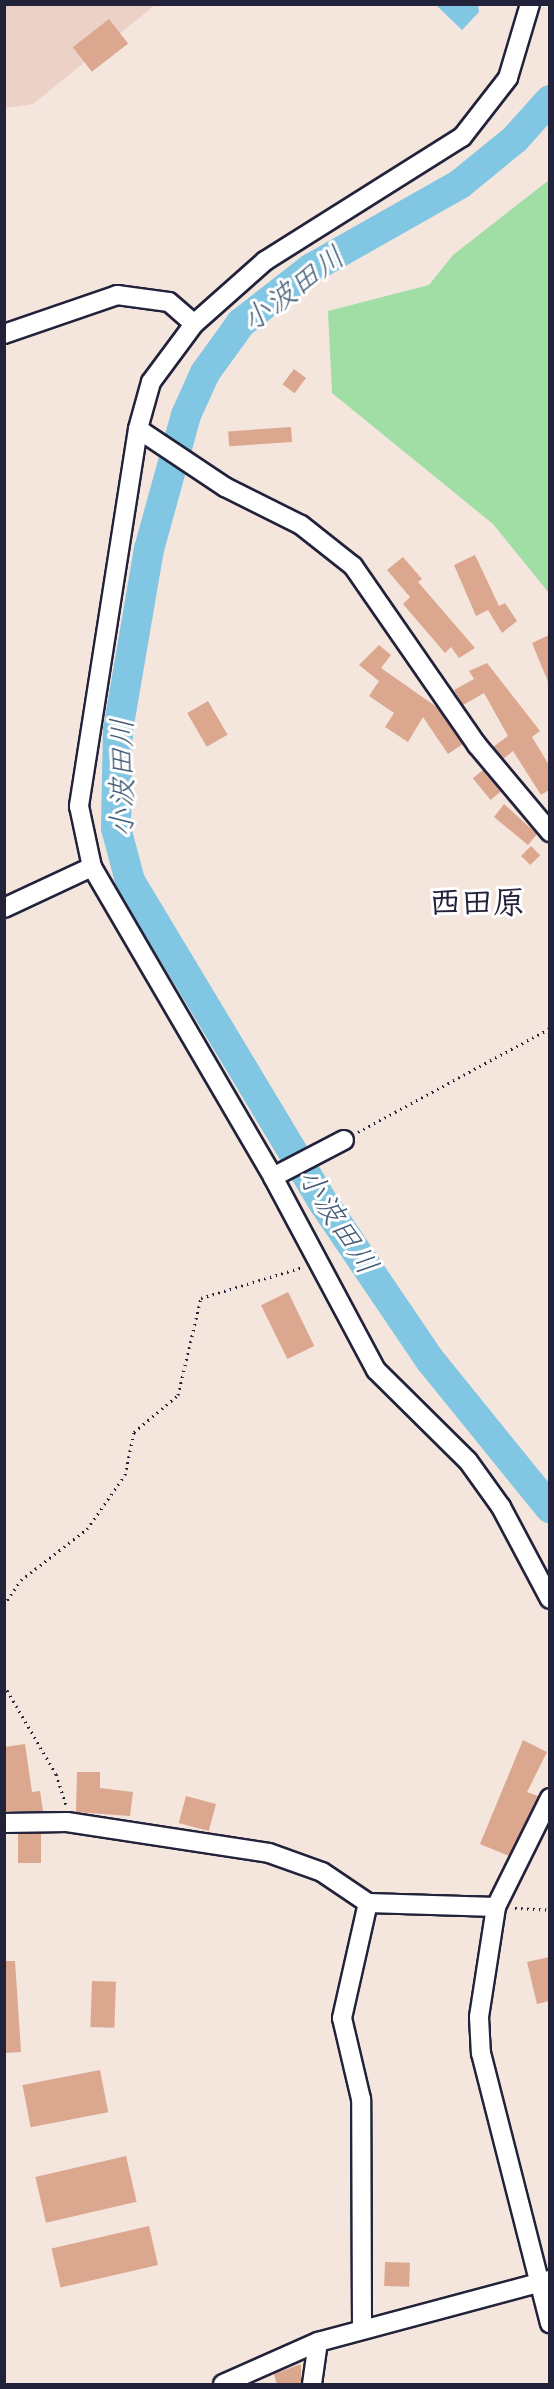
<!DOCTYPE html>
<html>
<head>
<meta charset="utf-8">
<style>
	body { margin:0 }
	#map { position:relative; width:554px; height:2389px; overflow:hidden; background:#f4e5dd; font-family:Caveat,"Klee One",sans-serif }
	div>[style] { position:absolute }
	.built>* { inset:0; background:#ecd2c6 }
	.green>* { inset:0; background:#a0dea6 }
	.water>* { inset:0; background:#81c6e2 }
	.river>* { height:30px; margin:-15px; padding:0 15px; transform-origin:15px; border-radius:15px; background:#81c6e2 }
	.building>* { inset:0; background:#dba78f; transform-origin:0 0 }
	.path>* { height:3px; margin-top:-1.5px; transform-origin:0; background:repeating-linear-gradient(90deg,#22223b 0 1.5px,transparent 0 6px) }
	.roads { filter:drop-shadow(2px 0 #22223b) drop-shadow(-2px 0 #22223b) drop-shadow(0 2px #22223b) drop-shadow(0 -2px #22223b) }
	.minor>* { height:18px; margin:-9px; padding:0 9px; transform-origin:9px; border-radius:9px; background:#fff }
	span { translate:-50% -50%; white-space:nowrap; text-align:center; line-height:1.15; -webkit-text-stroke:6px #fff; paint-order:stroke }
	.water-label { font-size:30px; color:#435b75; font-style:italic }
	.quarter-label { font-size:32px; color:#22223b; font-weight:700 }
	.frame { position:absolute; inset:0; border:6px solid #22223b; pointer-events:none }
</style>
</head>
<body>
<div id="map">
	<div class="built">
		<div style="clip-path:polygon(5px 5px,155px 5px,33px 104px,5px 108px)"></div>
	</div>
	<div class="green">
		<div style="clip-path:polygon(549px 180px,549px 593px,493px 524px,332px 393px,328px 311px,429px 285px,453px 255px)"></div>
	</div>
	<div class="water">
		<div style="clip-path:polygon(436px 5px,478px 5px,479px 12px,462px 30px)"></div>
	</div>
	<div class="river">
		<div style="left:550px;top:100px;width:52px;rotate:131.9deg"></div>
		<div style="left:515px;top:139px;width:71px;rotate:140.7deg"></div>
		<div style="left:460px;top:184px;width:172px;rotate:150.5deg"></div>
		<div style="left:310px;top:269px;width:88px;rotate:142deg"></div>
		<div style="left:241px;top:323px;width:62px;rotate:125.8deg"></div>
		<div style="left:205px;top:373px;width:46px;rotate:114.3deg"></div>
		<div style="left:186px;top:415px;width:139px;rotate:105.4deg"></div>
		<div style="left:149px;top:549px;width:184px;rotate:99.7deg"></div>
		<div style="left:118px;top:730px;width:98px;rotate:91.2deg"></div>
		<div style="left:116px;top:828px;width:55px;rotate:75.2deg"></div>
		<div style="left:130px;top:881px;width:378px;rotate:59deg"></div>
		<div style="left:325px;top:1205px;width:187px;rotate:55.9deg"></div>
		<div style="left:430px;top:1360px;width:191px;rotate:51deg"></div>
	</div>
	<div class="building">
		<div style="left:109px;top:19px;width:31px;height:46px;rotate:52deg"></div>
		<div style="left:294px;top:369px;width:15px;height:19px;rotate:37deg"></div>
		<div style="left:291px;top:427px;width:15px;height:63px;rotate:86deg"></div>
		<div style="clip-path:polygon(475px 555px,499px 606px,505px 603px,517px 621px,502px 633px,488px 610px,476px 616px,454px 565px)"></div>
		<div style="clip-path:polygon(403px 557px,422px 579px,418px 582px,475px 648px,459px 658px,451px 647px,445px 653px,403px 604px,410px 597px,387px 570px)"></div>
		<div style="clip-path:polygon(549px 635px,549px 684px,532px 643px)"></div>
		<div style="clip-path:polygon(379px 645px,391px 655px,381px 668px,438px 708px,463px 744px,448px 754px,423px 717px,408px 742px,385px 727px,394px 713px,369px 696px,379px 681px,359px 665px)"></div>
		<div style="clip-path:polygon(487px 663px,540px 731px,532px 737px,549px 765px,549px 790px,541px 795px,513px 751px,503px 759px,493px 747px,508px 736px,484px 693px,463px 705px,454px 690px,474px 679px,469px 671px)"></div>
		<div style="left:208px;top:701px;width:39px;height:24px;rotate:60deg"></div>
		<div style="left:483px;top:770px;width:28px;height:13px;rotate:51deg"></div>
		<div style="clip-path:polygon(504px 804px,537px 834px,528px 845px,494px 817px)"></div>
		<div style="left:531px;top:846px;width:13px;height:14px;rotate:45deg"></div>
		<div style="left:288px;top:1292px;width:60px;height:30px;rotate:64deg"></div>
		<div style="clip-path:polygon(523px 1740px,547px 1752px,527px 1792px,538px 1796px,509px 1856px,480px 1844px)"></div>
		<div style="clip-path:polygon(25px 1744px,32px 1792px,40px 1791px,43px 1811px,4px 1812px,4px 1747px)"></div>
		<div style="clip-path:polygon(77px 1772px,100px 1772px,100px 1788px,133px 1792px,130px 1816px,76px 1812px)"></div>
		<div style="left:186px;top:1796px;width:31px;height:28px;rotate:15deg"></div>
		<div style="left:18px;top:1834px;width:23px;height:29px"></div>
		<div style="clip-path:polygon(549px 1957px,549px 2001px,537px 2004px,527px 1962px)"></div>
		<div style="clip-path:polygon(4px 1961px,15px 1961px,21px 2052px,4px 2053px)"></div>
		<div style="left:92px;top:1981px;width:24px;height:46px;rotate:2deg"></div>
		<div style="left:100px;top:2070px;width:43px;height:79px;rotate:79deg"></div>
		<div style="left:126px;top:2156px;width:47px;height:93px;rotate:77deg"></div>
		<div style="left:149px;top:2226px;width:40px;height:100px;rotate:77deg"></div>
		<div style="left:385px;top:2262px;width:25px;height:24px;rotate:2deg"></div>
		<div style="clip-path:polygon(301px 2364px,301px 2385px,277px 2385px,274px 2374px)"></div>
	</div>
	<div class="path">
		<div style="left:358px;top:1132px;width:218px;rotate:-28.4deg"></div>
		<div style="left:4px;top:1605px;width:30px;rotate:-56deg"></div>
		<div style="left:21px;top:1580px;width:83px;rotate:-37.7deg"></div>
		<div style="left:87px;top:1529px;width:66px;rotate:-54.9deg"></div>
		<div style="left:125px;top:1475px;width:44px;rotate:-78.2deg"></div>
		<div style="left:134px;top:1432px;width:57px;rotate:-40.1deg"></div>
		<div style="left:178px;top:1395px;width:100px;rotate:-76.7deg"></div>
		<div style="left:201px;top:1298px;width:107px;rotate:-16.9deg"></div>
		<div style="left:4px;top:1685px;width:103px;rotate:59.7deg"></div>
		<div style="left:56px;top:1774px;width:33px;rotate:72deg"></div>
		<div style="left:515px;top:1908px;width:35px;rotate:3deg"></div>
	</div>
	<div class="roads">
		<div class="minor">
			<div style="left:530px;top:4px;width:77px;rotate:106.6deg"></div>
			<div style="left:508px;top:78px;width:75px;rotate:127.9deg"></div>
			<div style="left:462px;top:137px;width:233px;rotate:147.8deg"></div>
			<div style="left:265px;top:261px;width:95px;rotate:138.4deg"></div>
			<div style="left:194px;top:324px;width:72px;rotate:126.6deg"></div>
			<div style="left:151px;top:382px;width:49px;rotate:105.5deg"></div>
			<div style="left:138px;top:429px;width:382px;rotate:98.9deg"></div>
			<div style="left:79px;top:806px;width:62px;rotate:78deg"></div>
			<div style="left:92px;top:867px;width:359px;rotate:59.7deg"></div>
			<div style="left:273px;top:1177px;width:219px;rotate:61.9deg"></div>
			<div style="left:376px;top:1370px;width:129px;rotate:44.7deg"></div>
			<div style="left:468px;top:1461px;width:57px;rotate:54.3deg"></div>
			<div style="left:501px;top:1507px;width:104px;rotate:62deg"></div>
			<div style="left:4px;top:334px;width:120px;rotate:-19deg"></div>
			<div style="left:117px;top:295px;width:52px;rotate:7.7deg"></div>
			<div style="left:169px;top:302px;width:33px;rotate:41deg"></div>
			<div style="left:138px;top:429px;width:105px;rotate:33.7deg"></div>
			<div style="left:225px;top:487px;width:85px;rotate:26.6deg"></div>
			<div style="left:301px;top:525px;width:66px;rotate:38.3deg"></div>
			<div style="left:353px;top:566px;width:218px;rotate:55.3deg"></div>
			<div style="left:477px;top:745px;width:114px;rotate:50deg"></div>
			<div style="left:4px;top:908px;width:97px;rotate:-25deg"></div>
			<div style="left:273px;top:1177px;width:80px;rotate:-27.5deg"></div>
			<div style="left:550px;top:1798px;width:122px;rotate:116.4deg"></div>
			<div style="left:496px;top:1907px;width:111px;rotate:98.8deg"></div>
			<div style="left:479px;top:2017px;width:36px;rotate:87deg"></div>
			<div style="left:481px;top:2053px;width:279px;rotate:75.7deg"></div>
			<div style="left:4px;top:1823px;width:63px;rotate:-0.9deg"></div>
			<div style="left:67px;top:1822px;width:204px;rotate:8.7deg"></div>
			<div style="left:269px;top:1853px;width:56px;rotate:19.7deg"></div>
			<div style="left:322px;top:1872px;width:55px;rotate:34deg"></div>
			<div style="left:368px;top:1903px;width:128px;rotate:1.8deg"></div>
			<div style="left:362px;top:2329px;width:230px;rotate:-90.2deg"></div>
			<div style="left:361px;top:2099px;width:83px;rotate:-103.2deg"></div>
			<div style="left:342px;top:2018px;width:118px;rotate:-77.3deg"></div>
			<div style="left:223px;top:2384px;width:104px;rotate:-23.9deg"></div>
			<div style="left:318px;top:2342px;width:240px;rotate:-15deg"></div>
			<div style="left:312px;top:2384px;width:42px;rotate:-81.9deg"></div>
		</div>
	</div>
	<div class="water-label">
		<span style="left:293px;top:289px;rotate:-37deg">小波田川</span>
		<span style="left:122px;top:778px;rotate:-90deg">小波田川</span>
		<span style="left:338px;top:1221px;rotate:57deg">小波田川</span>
	</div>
	<div class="quarter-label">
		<span style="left:477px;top:903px">西田原</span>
	</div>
	<div class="frame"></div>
</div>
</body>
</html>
